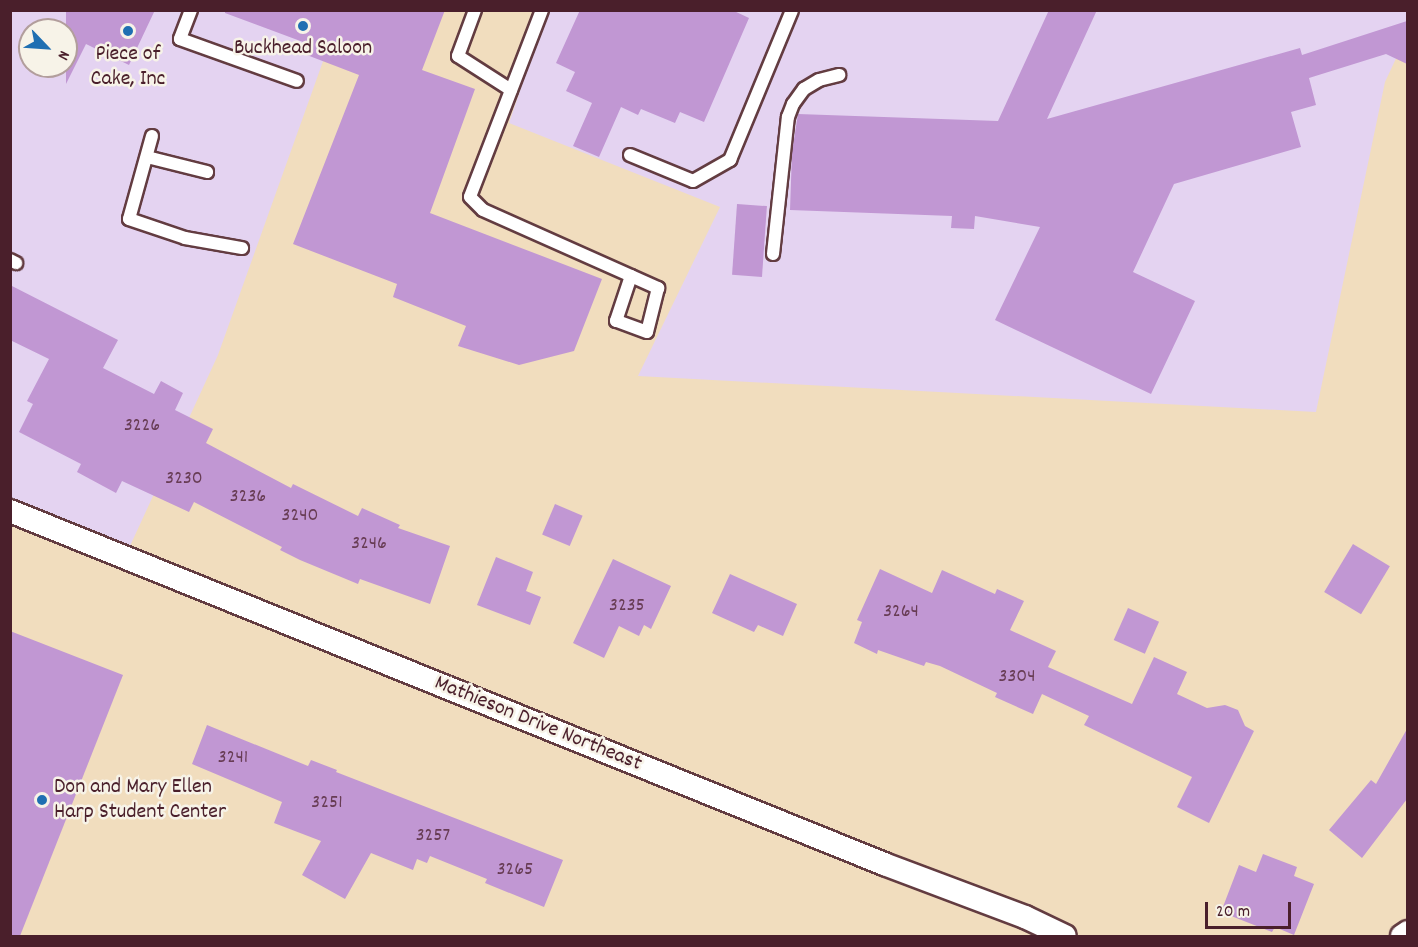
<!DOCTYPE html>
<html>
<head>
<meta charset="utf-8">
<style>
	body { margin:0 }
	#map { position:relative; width:1418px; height:947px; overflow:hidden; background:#f1ddbe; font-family:Dekko,sans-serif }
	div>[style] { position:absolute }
	.built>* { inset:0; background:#e4d3f1 }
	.building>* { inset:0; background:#c197d3; transform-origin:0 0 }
	.roads { filter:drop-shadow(2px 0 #633c41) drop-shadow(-2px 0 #633c41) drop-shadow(0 2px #633c41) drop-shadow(0 -2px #633c41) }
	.lane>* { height:12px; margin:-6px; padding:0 6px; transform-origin:6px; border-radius:6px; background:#fff }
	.street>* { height:22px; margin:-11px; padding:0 11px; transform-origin:11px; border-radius:11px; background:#fff }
	.dots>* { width:16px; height:16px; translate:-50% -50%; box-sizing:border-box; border:3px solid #f7f3e8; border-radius:50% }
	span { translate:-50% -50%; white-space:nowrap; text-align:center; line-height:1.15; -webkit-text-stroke:5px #f7f3e8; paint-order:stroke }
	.number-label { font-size:20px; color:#683d55 }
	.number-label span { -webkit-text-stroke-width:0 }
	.poi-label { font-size:22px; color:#4a1f2b }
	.left { translate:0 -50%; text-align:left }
	.street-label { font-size:22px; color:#4a1f2b }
	.frame { position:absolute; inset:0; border:12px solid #4a1f2b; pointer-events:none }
	.north { position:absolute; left:18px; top:18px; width:60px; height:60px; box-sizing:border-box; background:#f7f3e8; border:2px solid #b29e9c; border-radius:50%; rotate:115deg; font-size:16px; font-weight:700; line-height:24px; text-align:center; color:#4a1f2b }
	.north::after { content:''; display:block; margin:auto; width:21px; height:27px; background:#1f6fb2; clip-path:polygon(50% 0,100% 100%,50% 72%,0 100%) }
	.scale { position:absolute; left:1205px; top:902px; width:86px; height:27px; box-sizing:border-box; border:3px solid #4a1f2b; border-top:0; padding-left:8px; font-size:18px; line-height:21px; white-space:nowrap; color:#4a1f2b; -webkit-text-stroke:4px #f7f3e8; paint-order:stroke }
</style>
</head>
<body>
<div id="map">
	<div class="built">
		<div style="clip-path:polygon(evenodd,11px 11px,341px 11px,218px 355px,124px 559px,11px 518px,11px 11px,30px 30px,66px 30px,66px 66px,30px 66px,30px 30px)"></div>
		<div style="clip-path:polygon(547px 11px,1407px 11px,1407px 35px,1385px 82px,1316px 412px,638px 376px,720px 207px,509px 123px)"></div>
	</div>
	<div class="building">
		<div style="clip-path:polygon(66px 10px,155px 10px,129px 65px,86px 44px,66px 84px)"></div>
		<div style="clip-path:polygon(225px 10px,445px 10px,422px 70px,475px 89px,430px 213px,602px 279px,574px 351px,519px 365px,458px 346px,466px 326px,393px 297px,397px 284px,293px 244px,359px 75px,299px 52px,303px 42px,225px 13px)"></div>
		<div style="clip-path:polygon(580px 10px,732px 10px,749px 18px,704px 122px,680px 112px,675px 123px,641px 109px,638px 115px,621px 107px,599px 157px,573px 146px,592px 103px,566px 91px,575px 72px,556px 63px)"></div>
		<div style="clip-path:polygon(1049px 10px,1097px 10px,1047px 119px,1300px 48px,1302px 55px,1407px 21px,1407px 64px,1386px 54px,1309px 78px,1316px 105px,1291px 112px,1301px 147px,1174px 184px,1133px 272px,1195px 301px,1151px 394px,995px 320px,1040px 227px,975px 216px,974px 229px,951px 228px,952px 216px,790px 210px,792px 152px,798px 114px,998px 121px)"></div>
		<div style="left:737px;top:204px;width:30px;height:71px;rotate:4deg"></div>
		<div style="clip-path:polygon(10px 285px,118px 340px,103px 368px,154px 394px,161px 381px,183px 393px,175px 410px,213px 429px,206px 443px,291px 488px,293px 484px,358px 516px,362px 508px,400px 525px,398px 528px,450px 546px,430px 604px,360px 579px,358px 584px,300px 560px,280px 550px,282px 547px,194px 502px,189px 512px,122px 481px,116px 493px,77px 472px,81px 464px,19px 432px,33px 404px,27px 401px,49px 359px,10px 340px)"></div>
		<div style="left:555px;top:504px;width:30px;height:33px;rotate:23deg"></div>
		<div style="left:1353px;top:544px;width:43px;height:56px;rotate:31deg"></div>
		<div style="clip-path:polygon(496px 557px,533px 572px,526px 591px,541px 597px,530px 625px,477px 605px)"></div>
		<div style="clip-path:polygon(613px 559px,671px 586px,651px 629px,644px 625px,639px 636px,619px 626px,604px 658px,573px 643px)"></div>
		<div style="clip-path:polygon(880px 569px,932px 593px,942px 570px,995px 594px,997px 589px,1024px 601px,1010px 630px,1056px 651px,1048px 667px,1132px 704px,1154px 657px,1187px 672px,1177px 694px,1207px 708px,1225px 705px,1238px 710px,1245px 726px,1254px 731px,1209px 823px,1177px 807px,1192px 777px,1084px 725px,1089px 716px,1042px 694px,1033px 714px,995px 697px,997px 693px,940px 666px,926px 662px,924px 666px,878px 650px,877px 654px,854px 643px,862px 622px,857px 620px)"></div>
		<div style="clip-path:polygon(730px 574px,797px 604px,783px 636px,758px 625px,754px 632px,712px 613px)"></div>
		<div style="left:1128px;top:608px;width:34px;height:35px;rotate:24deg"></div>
		<div style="clip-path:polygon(10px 631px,123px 675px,20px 936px,10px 936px)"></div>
		<div style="clip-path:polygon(207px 725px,308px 766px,311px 760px,337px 770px,336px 772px,563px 860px,544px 907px,485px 883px,487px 879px,430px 856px,427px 863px,417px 859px,413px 870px,371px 853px,345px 899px,302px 875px,321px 841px,274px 823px,282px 802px,192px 764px)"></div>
		<div style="clip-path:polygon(1407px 729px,1407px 799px,1362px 858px,1329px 830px,1371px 780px,1376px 784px)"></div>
		<div style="clip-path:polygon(1263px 854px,1297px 867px,1294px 876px,1314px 884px,1294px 935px,1275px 927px,1272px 932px,1221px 912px,1239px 865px,1256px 872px)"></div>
	</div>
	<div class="roads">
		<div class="lane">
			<div style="left:191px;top:10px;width:31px;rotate:111deg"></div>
			<div style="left:180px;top:39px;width:124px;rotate:19.7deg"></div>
			<div style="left:475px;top:10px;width:49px;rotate:110.3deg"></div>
			<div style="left:458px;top:56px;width:63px;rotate:32.7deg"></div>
			<div style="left:542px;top:10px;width:200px;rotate:111.1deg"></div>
			<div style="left:470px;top:197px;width:18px;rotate:45deg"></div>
			<div style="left:483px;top:210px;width:162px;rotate:24deg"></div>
			<div style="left:631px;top:276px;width:30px;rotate:24deg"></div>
			<div style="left:658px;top:288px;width:45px;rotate:104deg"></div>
			<div style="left:647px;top:332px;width:33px;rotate:-160deg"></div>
			<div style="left:616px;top:321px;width:47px;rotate:-71.6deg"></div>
			<div style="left:152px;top:136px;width:86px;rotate:105.5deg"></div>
			<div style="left:129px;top:219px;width:59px;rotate:18.7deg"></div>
			<div style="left:185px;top:238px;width:58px;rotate:10deg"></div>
			<div style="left:630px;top:155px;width:68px;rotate:22.4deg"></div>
			<div style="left:693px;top:181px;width:43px;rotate:-29.6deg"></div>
			<div style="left:730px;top:160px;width:162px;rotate:-67.5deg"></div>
			<div style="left:147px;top:157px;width:62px;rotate:14deg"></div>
			<div style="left:773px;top:254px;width:138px;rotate:-83.8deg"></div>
			<div style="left:788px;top:117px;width:14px;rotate:-69deg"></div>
			<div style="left:793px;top:104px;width:19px;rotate:-54deg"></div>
			<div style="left:804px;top:89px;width:17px;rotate:-31deg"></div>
			<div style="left:819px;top:80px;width:21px;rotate:-14deg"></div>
			<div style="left:10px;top:260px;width:7px;rotate:27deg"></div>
		</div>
		<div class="street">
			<div style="left:10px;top:511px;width:943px;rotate:21.99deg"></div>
			<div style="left:884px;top:864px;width:151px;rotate:20.6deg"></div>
			<div style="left:1025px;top:917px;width:44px;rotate:25.4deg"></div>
			<div style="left:1402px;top:936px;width:7px;rotate:-34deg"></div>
		</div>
	</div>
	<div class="dots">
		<div style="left:303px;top:26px;background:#1f6fb2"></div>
		<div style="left:128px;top:31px;background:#1f6fb2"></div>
		<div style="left:42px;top:800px;background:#1f6fb2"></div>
	</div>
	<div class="number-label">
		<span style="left:142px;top:426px">3226</span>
		<span style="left:184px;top:479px">3230</span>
		<span style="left:248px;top:497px">3236</span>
		<span style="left:300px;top:516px">3240</span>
		<span style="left:369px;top:544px">3246</span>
		<span style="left:627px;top:606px">3235</span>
		<span style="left:901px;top:612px">3264</span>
		<span style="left:1017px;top:677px">3304</span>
		<span style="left:233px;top:758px">3241</span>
		<span style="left:327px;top:803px">3251</span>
		<span style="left:433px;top:836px">3257</span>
		<span style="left:515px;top:870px">3265</span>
	</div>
	<div class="poi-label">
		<span style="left:303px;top:49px">Buckhead Saloon</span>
		<span style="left:128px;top:67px">Piece of<br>Cake, Inc</span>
		<span class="left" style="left:54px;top:800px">Don and Mary Ellen<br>Harp Student Center</span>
	</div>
	<div class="street-label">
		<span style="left:538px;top:724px;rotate:22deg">Mathieson Drive Northeast</span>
	</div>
	<div class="frame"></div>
	<div class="north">N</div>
	<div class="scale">20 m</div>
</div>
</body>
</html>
